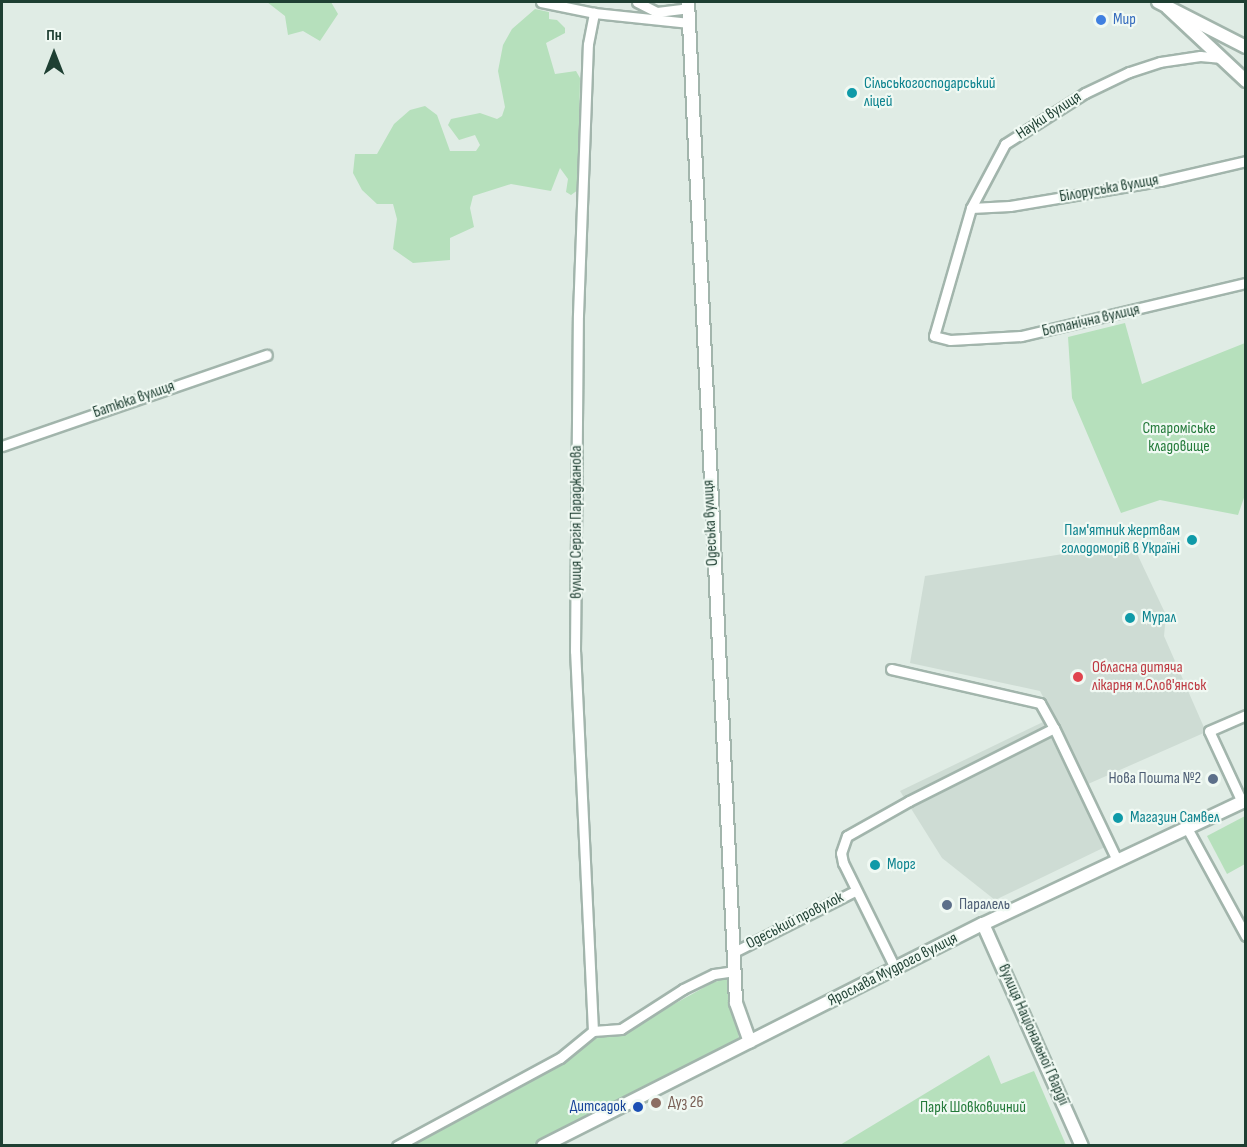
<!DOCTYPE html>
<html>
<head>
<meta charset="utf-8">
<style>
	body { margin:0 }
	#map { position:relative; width:1247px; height:1147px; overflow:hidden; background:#e0ece5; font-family:"Sofia Sans Condensed",sans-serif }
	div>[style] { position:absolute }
	.built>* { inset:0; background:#cedcd4 }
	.green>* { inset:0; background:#b6e0bc }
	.roads { filter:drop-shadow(2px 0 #a2b5ac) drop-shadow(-2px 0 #a2b5ac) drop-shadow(0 2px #a2b5ac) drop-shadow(0 -2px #a2b5ac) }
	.minor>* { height:9px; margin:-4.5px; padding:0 4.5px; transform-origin:4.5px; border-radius:4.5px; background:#fff }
	.tertiary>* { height:12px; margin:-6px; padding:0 6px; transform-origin:6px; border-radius:6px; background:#fff }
	.dots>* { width:16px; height:16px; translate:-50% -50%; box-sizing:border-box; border:3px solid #f0f9f3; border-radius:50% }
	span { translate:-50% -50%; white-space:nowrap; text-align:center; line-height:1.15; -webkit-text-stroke:4.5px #f0f9f3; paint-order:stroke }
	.shop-label { font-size:16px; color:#366cbe }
	.left { translate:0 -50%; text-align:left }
	.culture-label { font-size:16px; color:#0d838f }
	.right { translate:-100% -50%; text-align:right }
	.street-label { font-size:16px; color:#1e3f32 }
	.park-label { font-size:16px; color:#247a3a }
	.health-label { font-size:16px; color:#be3a42 }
	.service-label { font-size:16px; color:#4e5e75 }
	.education-label { font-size:16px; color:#785e54 }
	.transit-label { font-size:16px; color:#164399 }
	.frame { position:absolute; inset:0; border:3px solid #1e3f32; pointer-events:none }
	.north { position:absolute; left:24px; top:24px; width:60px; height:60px; -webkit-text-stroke:4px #f0f9f3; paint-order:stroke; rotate:0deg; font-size:16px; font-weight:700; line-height:24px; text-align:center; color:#1e3f32 }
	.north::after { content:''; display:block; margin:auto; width:21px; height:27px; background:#1e3f32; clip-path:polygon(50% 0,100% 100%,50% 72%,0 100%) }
</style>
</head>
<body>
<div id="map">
	<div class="built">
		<div style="clip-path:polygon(1132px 543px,1166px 615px,1164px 636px,1206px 732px,1088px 784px,1040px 691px,910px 663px,925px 576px)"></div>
		<div style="clip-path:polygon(1043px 722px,1105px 847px,995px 900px,942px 858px,900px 791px)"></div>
	</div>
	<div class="green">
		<div style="clip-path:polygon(267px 2px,331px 2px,338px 14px,320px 41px,303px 31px,288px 35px,285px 16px)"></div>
		<div style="clip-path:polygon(535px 9px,549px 12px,549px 19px,557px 20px,565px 28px,565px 33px,546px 43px,555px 74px,576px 71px,580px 78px,578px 190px,571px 195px,566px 192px,568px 179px,560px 168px,551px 191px,511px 184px,473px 196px,470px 208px,474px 227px,450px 238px,450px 260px,413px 263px,393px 249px,397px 219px,393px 204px,377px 204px,362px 190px,353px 173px,355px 154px,377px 154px,394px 124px,410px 110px,425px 106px,437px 115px,450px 151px,476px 151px,480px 145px,475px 135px,459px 140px,448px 125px,451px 119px,480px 113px,497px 119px,502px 116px,505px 107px,498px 71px,503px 45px,512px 29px)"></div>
		<div style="clip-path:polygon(1125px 323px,1142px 384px,1245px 343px,1246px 492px,1238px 515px,1160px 500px,1121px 513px,1072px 398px,1068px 337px)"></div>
		<div style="clip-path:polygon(1245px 816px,1245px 864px,1227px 874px,1207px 836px)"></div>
		<div style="clip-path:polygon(730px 977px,739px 1038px,730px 1046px,532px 1145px,407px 1146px,562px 1062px,594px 1037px,622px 1033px,712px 983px)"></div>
		<div style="clip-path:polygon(989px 1055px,1001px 1084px,1034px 1071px,1066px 1145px,840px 1145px)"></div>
	</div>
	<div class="roads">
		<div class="minor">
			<div style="left:541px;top:2px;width:54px;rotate:11.7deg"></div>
			<div style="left:594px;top:13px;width:96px;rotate:6deg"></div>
			<div style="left:637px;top:2px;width:22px;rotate:27deg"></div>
			<div style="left:657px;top:12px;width:31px;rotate:-7deg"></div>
			<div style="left:1222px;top:58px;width:22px;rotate:-175deg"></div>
			<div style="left:1200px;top:56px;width:40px;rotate:171.5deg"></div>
			<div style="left:1160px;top:62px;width:33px;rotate:162deg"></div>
			<div style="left:1129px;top:72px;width:49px;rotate:154.5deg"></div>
			<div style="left:1085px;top:93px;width:95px;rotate:147.5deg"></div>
			<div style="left:1005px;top:144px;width:72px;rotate:118deg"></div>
			<div style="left:971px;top:208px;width:133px;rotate:106.1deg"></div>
			<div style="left:934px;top:336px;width:16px;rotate:14deg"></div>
			<div style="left:950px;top:340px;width:71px;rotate:-3.2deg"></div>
			<div style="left:1021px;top:336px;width:231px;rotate:-13.3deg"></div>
			<div style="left:971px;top:208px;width:39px;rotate:-3deg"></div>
			<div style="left:1010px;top:206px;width:152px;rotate:-9.5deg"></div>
			<div style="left:1160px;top:181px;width:88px;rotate:-13.1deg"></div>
			<div style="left:2px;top:446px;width:280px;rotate:-19deg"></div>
			<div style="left:891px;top:669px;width:153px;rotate:12.9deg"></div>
			<div style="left:1040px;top:703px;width:29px;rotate:61deg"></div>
			<div style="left:1242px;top:802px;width:78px;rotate:-114.9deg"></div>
			<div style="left:1209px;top:731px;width:40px;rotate:-23.4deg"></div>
			<div style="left:1187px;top:828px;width:123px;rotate:61.4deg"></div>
			<div style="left:734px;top:952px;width:136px;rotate:-26.8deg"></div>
			<div style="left:895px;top:968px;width:117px;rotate:-116.3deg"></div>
			<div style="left:843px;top:863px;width:10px;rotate:-101deg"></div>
			<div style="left:841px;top:853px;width:18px;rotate:-71deg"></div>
			<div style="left:847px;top:836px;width:71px;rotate:-29.4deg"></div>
			<div style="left:909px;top:801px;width:162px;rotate:-26.7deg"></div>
			<div style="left:1054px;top:728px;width:146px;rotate:64.5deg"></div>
			<div style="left:593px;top:1031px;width:380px;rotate:-92.7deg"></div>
			<div style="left:575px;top:651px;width:336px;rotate:-89.5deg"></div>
			<div style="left:578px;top:315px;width:271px;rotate:-87.9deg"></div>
			<div style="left:588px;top:44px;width:32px;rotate:-79deg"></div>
			<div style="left:397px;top:1146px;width:185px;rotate:-28.4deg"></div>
			<div style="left:560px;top:1058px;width:43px;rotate:-39.3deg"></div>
			<div style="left:593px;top:1031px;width:28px;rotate:-4deg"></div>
			<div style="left:621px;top:1029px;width:74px;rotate:-32.8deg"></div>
			<div style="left:683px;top:989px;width:34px;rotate:-26deg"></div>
			<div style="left:714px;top:974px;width:21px;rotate:-8deg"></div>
		</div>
		<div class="tertiary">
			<div style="left:688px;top:2px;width:1002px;rotate:87.25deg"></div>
			<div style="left:736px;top:1003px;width:41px;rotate:70.3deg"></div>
			<div style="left:1158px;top:2px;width:99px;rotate:27.1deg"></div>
			<div style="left:1168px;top:8px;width:107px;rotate:43.1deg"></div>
			<div style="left:983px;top:924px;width:243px;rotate:66deg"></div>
			<div style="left:543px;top:1146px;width:493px;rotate:-26.8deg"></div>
			<div style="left:983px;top:924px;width:291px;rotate:-25.2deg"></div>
		</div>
	</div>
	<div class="dots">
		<div style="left:1101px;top:20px;background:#3f7fe0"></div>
		<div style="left:852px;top:93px;background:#0f9aa8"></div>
		<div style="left:1192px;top:540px;background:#0f9aa8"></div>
		<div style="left:1130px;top:618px;background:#0f9aa8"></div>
		<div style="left:1078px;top:677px;background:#e0444e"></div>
		<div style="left:1213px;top:779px;background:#5c6f8a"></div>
		<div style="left:1118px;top:818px;background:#0f9aa8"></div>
		<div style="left:875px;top:865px;background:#0f9aa8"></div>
		<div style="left:947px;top:905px;background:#5c6f8a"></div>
		<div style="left:656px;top:1103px;background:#8d6e63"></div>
		<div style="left:638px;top:1107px;background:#1a4fb4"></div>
	</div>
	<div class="shop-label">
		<span class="left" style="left:1113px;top:20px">Мир</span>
	</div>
	<div class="culture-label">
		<span class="left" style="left:864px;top:93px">Сільськогосподарський<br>ліцей</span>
		<span class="right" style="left:1180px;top:540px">Пам'ятник жертвам<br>голодоморів в Україні</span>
		<span class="left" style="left:1142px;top:618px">Мурал</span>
		<span class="left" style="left:1130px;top:818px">Магазин Самвел</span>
		<span class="left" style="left:887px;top:865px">Морг</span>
	</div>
	<div class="street-label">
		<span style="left:1049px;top:116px;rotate:-33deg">Науки вулиця</span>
		<span style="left:1109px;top:189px;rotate:-10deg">Білоруська вулиця</span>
		<span style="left:1091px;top:321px;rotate:-13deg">Ботанічна вулиця</span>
		<span style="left:134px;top:400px;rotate:-19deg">Батюка вулиця</span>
		<span style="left:577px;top:522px;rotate:-90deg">вулиця Сергія Параджанова</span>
		<span style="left:711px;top:523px;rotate:-93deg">Одеська вулиця</span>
		<span style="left:795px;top:921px;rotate:-27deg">Одеський провулок</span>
		<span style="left:893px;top:970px;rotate:-27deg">Ярослава Мудрого вулиця</span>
		<span style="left:1033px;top:1035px;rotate:66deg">вулиця Національної Гвардії</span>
	</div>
	<div class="park-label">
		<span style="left:1179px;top:438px">Староміське<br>кладовище</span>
		<span style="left:973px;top:1108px">Парк Шовковичний</span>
	</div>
	<div class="health-label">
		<span class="left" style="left:1092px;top:677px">Обласна дитяча<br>лікарня м.Слов'янськ</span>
	</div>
	<div class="service-label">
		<span class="right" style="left:1201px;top:779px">Нова Пошта №2</span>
		<span class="left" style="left:959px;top:905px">Паралель</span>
	</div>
	<div class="education-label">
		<span class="left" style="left:668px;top:1103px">Дуз 26</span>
	</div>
	<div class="transit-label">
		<span class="right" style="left:626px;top:1107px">Дитсадок</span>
	</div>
	<div class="frame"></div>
	<div class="north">Пн</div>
</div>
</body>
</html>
